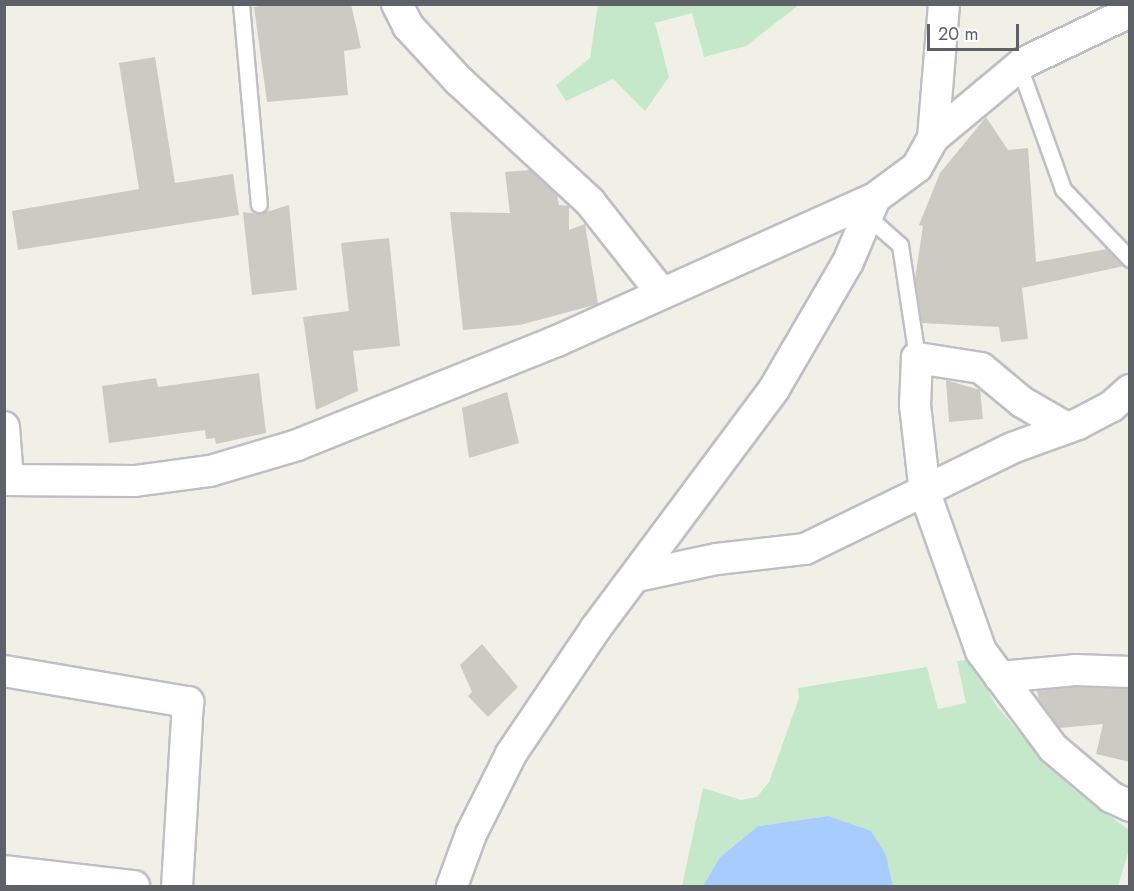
<!DOCTYPE html>
<html>
<head>
<meta charset="utf-8">
<style>
	body { margin:0 }
	#map { position:relative; width:1134px; height:891px; overflow:hidden; background:#f1f0e7; font-family:Jost,sans-serif }
	div>[style] { position:absolute }
	.green>* { inset:0; background:#c4e8c9 }
	.water>* { inset:0; background:#a9ccff }
	.building>* { inset:0; background:#cccbc3 }
	.roads { filter:drop-shadow(2px 0 #bebfc6) drop-shadow(-2px 0 #bebfc6) drop-shadow(0 2px #bebfc6) drop-shadow(0 -2px #bebfc6) }
	.lane>* { height:15px; margin:-7.5px; padding:0 7.5px; transform-origin:7.5px; border-radius:7.5px; background:#fff }
	.street>* { height:30px; margin:-15px; padding:0 15px; transform-origin:15px; border-radius:15px; background:#fff }
	span { translate:-50% -50%; white-space:nowrap; text-align:center; line-height:1.15; -webkit-text-stroke:5px #fff; paint-order:stroke }
	.frame { position:absolute; inset:0; border:6px solid #5e6168; pointer-events:none }
	.scale { position:absolute; left:927px; top:24px; width:92px; height:27px; box-sizing:border-box; border:3px solid #5e6168; border-top:0; padding-left:8px; font-size:18px; line-height:21px; white-space:nowrap; color:#5e6168; -webkit-text-stroke:4px #fff; paint-order:stroke }
</style>
</head>
<body>
<div id="map">
	<div class="green">
		<div style="clip-path:polygon(598px 5px,598px 4px,799px 5px,746px 46px,704px 57px,692px 13px,655px 23px,669px 77px,645px 111px,613px 79px,566px 101px,556px 85px,590px 58px)"></div>
		<div style="clip-path:polygon(971px 659px,996px 705px,1038px 755px,1073px 789px,1129px 830px,1129px 850px,1118px 886px,893px 886px,886px 855px,828px 816px,758px 826px,720px 857px,703px 886px,682px 886px,703px 788px,741px 800px,757px 797px,769px 782px,799px 698px,798px 688px,927px 667px,938px 709px,966px 703px,957px 661px)"></div>
	</div>
	<div class="water">
		<div style="clip-path:polygon(828px 816px,871px 831px,886px 855px,893px 886px,703px 886px,720px 857px,758px 826px)"></div>
	</div>
	<div class="building">
		<div style="clip-path:polygon(270px 4px,351px 4px,361px 48px,344px 51px,348px 95px,267px 102px,254px 7px)"></div>
		<div style="clip-path:polygon(155px 57px,175px 183px,233px 174px,239px 215px,18px 250px,12px 211px,139px 189px,119px 63px)"></div>
		<div style="clip-path:polygon(986px 117px,1008px 150px,1028px 148px,1036px 262px,1107px 249px,1124px 266px,1022px 288px,1028px 339px,1001px 342px,999px 327px,922px 323px,915px 279px,923px 226px,919px 225px,940px 173px)"></div>
		<div style="clip-path:polygon(530px 170px,557px 195px,559px 205px,569px 206px,569px 230px,585px 224px,598px 304px,520px 325px,463px 330px,450px 212px,510px 213px,505px 172px)"></div>
		<div style="clip-path:polygon(289px 205px,297px 290px,252px 295px,243px 212px,260px 214px)"></div>
		<div style="clip-path:polygon(389px 238px,400px 346px,353px 351px,358px 391px,316px 410px,303px 317px,349px 311px,341px 243px)"></div>
		<div style="clip-path:polygon(259px 373px,266px 433px,216px 444px,215px 438px,206px 439px,205px 430px,109px 443px,102px 386px,156px 378px,158px 387px)"></div>
		<div style="clip-path:polygon(946px 380px,980px 390px,983px 419px,949px 422px)"></div>
		<div style="clip-path:polygon(507px 392px,519px 443px,469px 458px,462px 408px)"></div>
		<div style="clip-path:polygon(482px 644px,518px 687px,488px 717px,468px 696px,472px 692px,460px 665px)"></div>
		<div style="clip-path:polygon(1075px 687px,1130px 689px,1130px 762px,1096px 754px,1103px 724px,1060px 728px,1039px 700px,1037px 691px)"></div>
	</div>
	<div class="roads">
		<div class="lane">
			<div style="left:241px;top:4px;width:201px;rotate:84.9deg"></div>
			<div style="left:1019px;top:66px;width:131px;rotate:70.3deg"></div>
			<div style="left:1063px;top:189px;width:97px;rotate:46.3deg"></div>
			<div style="left:867px;top:216px;width:44px;rotate:41.3deg"></div>
			<div style="left:900px;top:245px;width:114px;rotate:81.4deg"></div>
		</div>
		<div class="street">
			<div style="left:397px;top:4px;width:25px;rotate:63deg"></div>
			<div style="left:408px;top:26px;width:75px;rotate:47.2deg"></div>
			<div style="left:459px;top:81px;width:178px;rotate:42.7deg"></div>
			<div style="left:590px;top:202px;width:113px;rotate:51.8deg"></div>
			<div style="left:933px;top:138px;width:134px;rotate:-85.3deg"></div>
			<div style="left:4px;top:427px;width:53px;rotate:85.7deg"></div>
			<div style="left:1067px;top:428px;width:52px;rotate:-150deg"></div>
			<div style="left:1022px;top:402px;width:53px;rotate:-140.3deg"></div>
			<div style="left:981px;top:368px;width:65px;rotate:-171.1deg"></div>
			<div style="left:917px;top:358px;width:47px;rotate:92.4deg"></div>
			<div style="left:915px;top:405px;width:89px;rotate:83.5deg"></div>
			<div style="left:925px;top:493px;width:168px;rotate:70.5deg"></div>
			<div style="left:981px;top:651px;width:121px;rotate:53.4deg"></div>
			<div style="left:1053px;top:748px;width:76px;rotate:40.2deg"></div>
			<div style="left:1111px;top:797px;width:21px;rotate:25deg"></div>
			<div style="left:4px;top:480px;width:131px;rotate:0.4deg"></div>
			<div style="left:135px;top:481px;width:76px;rotate:-7.6deg"></div>
			<div style="left:210px;top:471px;width:91px;rotate:-16.6deg"></div>
			<div style="left:297px;top:445px;width:280px;rotate:-21.8deg"></div>
			<div style="left:557px;top:341px;width:349px;rotate:-24.2deg"></div>
			<div style="left:875px;top:198px;width:52px;rotate:-36.4deg"></div>
			<div style="left:917px;top:167px;width:33px;rotate:-61deg"></div>
			<div style="left:933px;top:138px;width:117px;rotate:-39.8deg"></div>
			<div style="left:1023px;top:63px;width:119px;rotate:-25.5deg"></div>
			<div style="left:637px;top:576px;width:82px;rotate:-12deg"></div>
			<div style="left:717px;top:559px;width:89px;rotate:-6.5deg"></div>
			<div style="left:805px;top:549px;width:230px;rotate:-26deg"></div>
			<div style="left:1012px;top:448px;width:70px;rotate:-20deg"></div>
			<div style="left:1078px;top:424px;width:38px;rotate:-28deg"></div>
			<div style="left:1112px;top:406px;width:24px;rotate:-42deg"></div>
			<div style="left:4px;top:671px;width:187px;rotate:9.6deg"></div>
			<div style="left:188px;top:702px;width:184px;rotate:93.4deg"></div>
			<div style="left:1000px;top:677px;width:75px;rotate:-5.3deg"></div>
			<div style="left:1075px;top:670px;width:55px;rotate:2.1deg"></div>
			<div style="left:4px;top:871px;width:131px;rotate:6.6deg"></div>
			<div style="left:452px;top:886px;width:55px;rotate:-69.9deg"></div>
			<div style="left:471px;top:834px;width:89px;rotate:-63.4deg"></div>
			<div style="left:511px;top:754px;width:152px;rotate:-56deg"></div>
			<div style="left:596px;top:628px;width:298px;rotate:-53.3deg"></div>
			<div style="left:774px;top:389px;width:147px;rotate:-59.8deg"></div>
			<div style="left:848px;top:262px;width:69px;rotate:-67.1deg"></div>
		</div>
	</div>
	<div class="frame"></div>
	<div class="scale">20 m</div>
</div>
</body>
</html>
